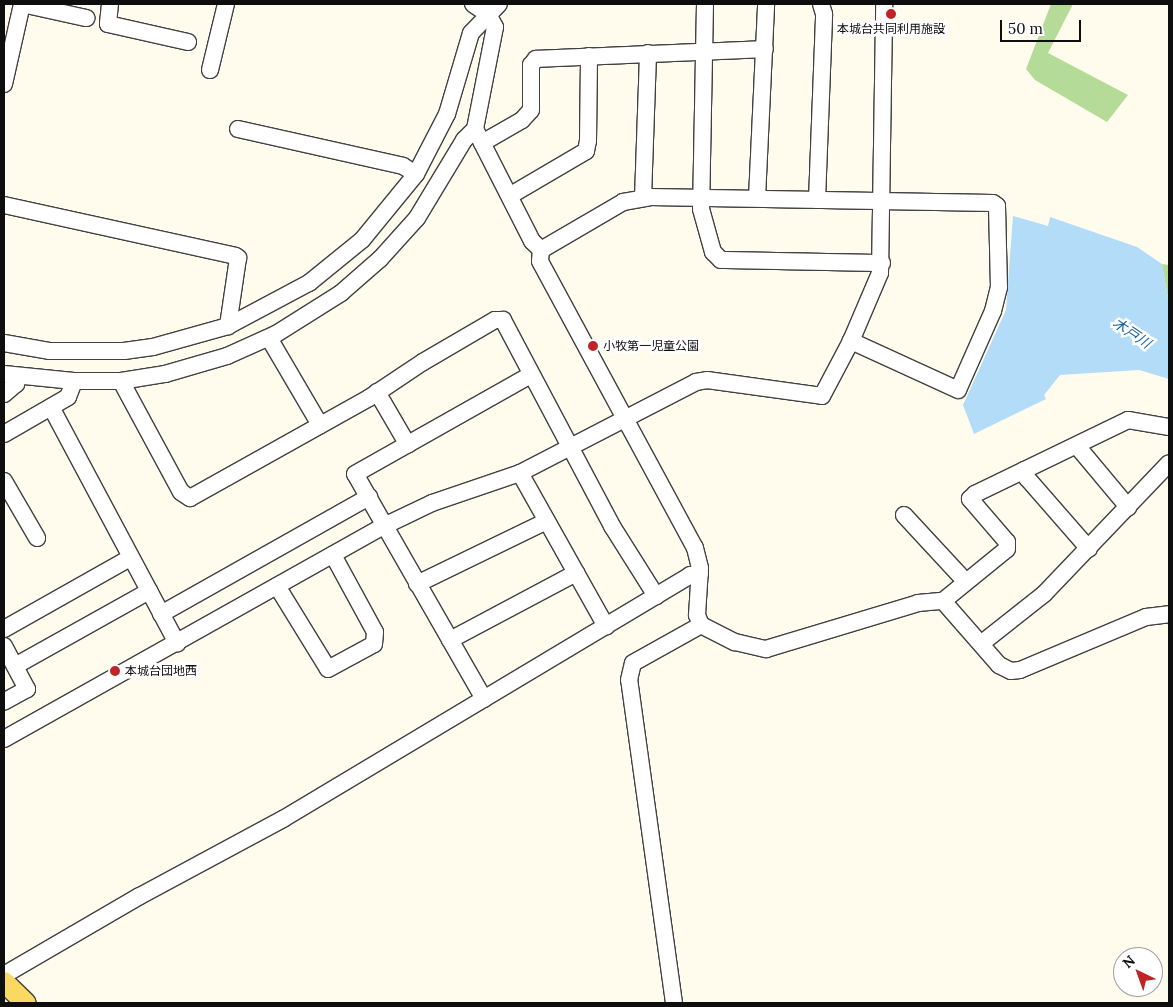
<!DOCTYPE html>
<html>
<head>
<meta charset="utf-8">
<style>
	body { margin:0 }
	#map { position:relative; width:1173px; height:1007px; overflow:hidden; background:#fffcee; font-family:Lora,"Noto Sans JP",serif }
	div>[style] { position:absolute }
	.forest>* { inset:0; background:#b4db97 }
	.water>* { inset:0; background:#b2dcf7 }
	.roads { filter:drop-shadow(1px 0 #414141) drop-shadow(-1px 0 #414141) drop-shadow(0 1px #414141) drop-shadow(0 -1px #414141) }
	.minor>* { height:16px; margin:-8px; padding:0 8px; transform-origin:8px; border-radius:8px; background:#fff }
	.major>* { height:20px; margin:-10px; padding:0 10px; transform-origin:10px; border-radius:10px; background:#fad963 }
	.dots>* { width:14px; height:14px; translate:-50% -50%; box-sizing:border-box; border:2px solid #fff; border-radius:50% }
	span { translate:-50% -50%; white-space:nowrap; text-align:center; line-height:1.15; -webkit-text-stroke:5px #fff; paint-order:stroke }
	.poi-label { font-size:12px; color:#0e0e0e }
	.left { translate:0 -50%; text-align:left }
	.water-label { font-size:14px; color:#1561a2; font-style:italic }
	.frame { position:absolute; inset:0; border:5px solid #0e0e0e; pointer-events:none }
	.north { position:absolute; left:1113px; top:947px; width:50px; height:50px; box-sizing:border-box; background:#fff; border:1px solid #9f9f9f; border-radius:50%; rotate:318deg; font-size:14px; font-weight:700; line-height:20px; text-align:center; color:#0e0e0e }
	.north::after { content:''; display:block; margin:auto; width:18px; height:22px; background:#c02427; clip-path:polygon(50% 0,100% 100%,50% 72%,0 100%) }
	.scale { position:absolute; left:1000px; top:20px; width:81px; height:22px; box-sizing:border-box; border:2px solid #0e0e0e; border-top:0; padding-left:6px; font-size:15px; line-height:18px; white-space:nowrap; color:#0e0e0e; -webkit-text-stroke:4px #fff; paint-order:stroke }
</style>
</head>
<body>
<div id="map">
	<div class="forest">
		<div style="clip-path:polygon(1051px 4px,1073px 4px,1048px 53px,1128px 95px,1107px 122px,1035px 80px,1026px 69px)"></div>
		<div style="clip-path:polygon(1162px 264px,1169px 265px,1169px 304px)"></div>
	</div>
	<div class="water">
		<div style="clip-path:polygon(1013px 216px,1048px 226px,1050px 217px,1137px 247px,1162px 264px,1169px 304px,1169px 379px,1139px 370px,1060px 375px,1044px 395px,1046px 399px,974px 434px,963px 405px,1006px 310px)"></div>
	</div>
	<div class="roads">
		<div class="minor">
			<div style="left:22px;top:4px;width:66px;rotate:12.3deg"></div>
			<div style="left:110px;top:4px;width:20px;rotate:96deg"></div>
			<div style="left:108px;top:24px;width:82px;rotate:12.7deg"></div>
			<div style="left:473px;top:4px;width:18px;rotate:34deg"></div>
			<div style="left:488px;top:14px;width:15px;rotate:62deg"></div>
			<div style="left:495px;top:27px;width:104px;rotate:101.1deg"></div>
			<div style="left:475px;top:129px;width:126px;rotate:63deg"></div>
			<div style="left:532px;top:241px;width:13px;rotate:45deg"></div>
			<div style="left:705px;top:4px;width:205px;rotate:91.1deg"></div>
			<div style="left:701px;top:209px;width:45px;rotate:74.4deg"></div>
			<div style="left:713px;top:252px;width:11px;rotate:45deg"></div>
			<div style="left:721px;top:260px;width:161px;rotate:1.1deg"></div>
			<div style="left:210px;top:70px;width:68px;rotate:-76.4deg"></div>
			<div style="left:4px;top:84px;width:82px;rotate:-77.3deg"></div>
			<div style="left:238px;top:129px;width:169px;rotate:12.6deg"></div>
			<div style="left:403px;top:166px;width:15px;rotate:32deg"></div>
			<div style="left:482px;top:143px;width:46px;rotate:-29.9deg"></div>
			<div style="left:522px;top:120px;width:13px;rotate:-48deg"></div>
			<div style="left:531px;top:110px;width:45px;rotate:-90deg"></div>
			<div style="left:531px;top:65px;width:8px;rotate:-50deg"></div>
			<div style="left:536px;top:59px;width:229px;rotate:-2.5deg"></div>
			<div style="left:511px;top:195px;width:87px;rotate:-30.4deg"></div>
			<div style="left:586px;top:151px;width:10px;rotate:-79deg"></div>
			<div style="left:588px;top:141px;width:85px;rotate:-89.3deg"></div>
			<div style="left:643px;top:198px;width:145px;rotate:-88deg"></div>
			<div style="left:757px;top:198px;width:194px;rotate:-87.3deg"></div>
			<div style="left:817px;top:200px;width:186px;rotate:-87.8deg"></div>
			<div style="left:824px;top:14px;width:10px;rotate:-107deg"></div>
			<div style="left:4px;top:205px;width:237px;rotate:12.4deg"></div>
			<div style="left:235px;top:256px;width:4px;rotate:34deg"></div>
			<div style="left:238px;top:258px;width:69px;rotate:98.4deg"></div>
			<div style="left:269px;top:338px;width:101px;rotate:59.6deg"></div>
			<div style="left:4px;top:343px;width:47px;rotate:9.9deg"></div>
			<div style="left:50px;top:351px;width:74px"></div>
			<div style="left:124px;top:351px;width:29px;rotate:-8deg"></div>
			<div style="left:153px;top:347px;width:78px;rotate:-15.6deg"></div>
			<div style="left:228px;top:326px;width:92px;rotate:-28deg"></div>
			<div style="left:309px;top:283px;width:68px;rotate:-39.1deg"></div>
			<div style="left:362px;top:240px;width:85px;rotate:-50.7deg"></div>
			<div style="left:416px;top:174px;width:68px;rotate:-62.7deg"></div>
			<div style="left:447px;top:114px;width:84px;rotate:-73.5deg"></div>
			<div style="left:471px;top:33px;width:40px;rotate:-46deg"></div>
			<div style="left:4px;top:374px;width:70px;rotate:5.7deg"></div>
			<div style="left:74px;top:381px;width:47px"></div>
			<div style="left:121px;top:381px;width:45px;rotate:-9deg"></div>
			<div style="left:165px;top:374px;width:65px;rotate:-16.2deg"></div>
			<div style="left:227px;top:356px;width:54px;rotate:-24.2deg"></div>
			<div style="left:276px;top:334px;width:77px;rotate:-32.2deg"></div>
			<div style="left:341px;top:293px;width:52px;rotate:-41.1deg"></div>
			<div style="left:380px;top:259px;width:55px;rotate:-47.9deg"></div>
			<div style="left:417px;top:218px;width:91px;rotate:-58.9deg"></div>
			<div style="left:464px;top:140px;width:16px;rotate:-45deg"></div>
			<div style="left:121px;top:381px;width:126px;rotate:61.6deg"></div>
			<div style="left:181px;top:492px;width:11px;rotate:34deg"></div>
			<div style="left:190px;top:498px;width:205px;rotate:-29.2deg"></div>
			<div style="left:369px;top:398px;width:65px;rotate:-33.7deg"></div>
			<div style="left:423px;top:362px;width:83px;rotate:-30.3deg"></div>
			<div style="left:495px;top:320px;width:8px"></div>
			<div style="left:503px;top:320px;width:233px;rotate:62.1deg"></div>
			<div style="left:612px;top:526px;width:83px;rotate:57.8deg"></div>
			<div style="left:377px;top:392px;width:61px;rotate:59.7deg"></div>
			<div style="left:4px;top:394px;width:16px;rotate:-40deg"></div>
			<div style="left:16px;top:384px;width:7px;rotate:-82deg"></div>
			<div style="left:51px;top:407px;width:268px;rotate:61.9deg"></div>
			<div style="left:4px;top:434px;width:74px;rotate:-30deg"></div>
			<div style="left:68px;top:397px;width:17px;rotate:-69deg"></div>
			<div style="left:1077px;top:446px;width:80px;rotate:50.1deg"></div>
			<div style="left:1024px;top:470px;width:9px;rotate:69deg"></div>
			<div style="left:1027px;top:478px;width:94px;rotate:48.9deg"></div>
			<div style="left:520px;top:473px;width:176px;rotate:60.7deg"></div>
			<div style="left:4px;top:481px;width:66px;rotate:59.9deg"></div>
			<div style="left:904px;top:515px;width:91px;rotate:47.2deg"></div>
			<div style="left:417px;top:584px;width:144px;rotate:-25.9deg"></div>
			<div style="left:277px;top:586px;width:97px;rotate:58.4deg"></div>
			<div style="left:328px;top:669px;width:52px;rotate:-28.5deg"></div>
			<div style="left:374px;top:644px;width:12px;rotate:-85deg"></div>
			<div style="left:375px;top:632px;width:88px;rotate:-118.6deg"></div>
			<div style="left:943px;top:601px;width:85px;rotate:48.8deg"></div>
			<div style="left:999px;top:665px;width:13px;rotate:27deg"></div>
			<div style="left:1011px;top:671px;width:9px;rotate:-6deg"></div>
			<div style="left:1020px;top:670px;width:137px;rotate:-22.8deg"></div>
			<div style="left:1146px;top:617px;width:23px;rotate:-7deg"></div>
			<div style="left:161px;top:614px;width:239px;rotate:-29.4deg"></div>
			<div style="left:701px;top:625px;width:11px;rotate:-112deg"></div>
			<div style="left:697px;top:615px;width:47px;rotate:-86.3deg"></div>
			<div style="left:700px;top:568px;width:21px;rotate:-104deg"></div>
			<div style="left:695px;top:548px;width:326px;rotate:-118.4deg"></div>
			<div style="left:540px;top:261px;width:11px;rotate:-85deg"></div>
			<div style="left:541px;top:250px;width:95px;rotate:-30.3deg"></div>
			<div style="left:623px;top:202px;width:27px;rotate:-10deg"></div>
			<div style="left:650px;top:197px;width:343px;rotate:1deg"></div>
			<div style="left:993px;top:203px;width:5px;rotate:37deg"></div>
			<div style="left:997px;top:206px;width:81px;rotate:88.6deg"></div>
			<div style="left:999px;top:287px;width:25px;rotate:104deg"></div>
			<div style="left:993px;top:311px;width:86px;rotate:113.9deg"></div>
			<div style="left:958px;top:390px;width:118px;rotate:-155.4deg"></div>
			<div style="left:4px;top:629px;width:145px;rotate:-29.4deg"></div>
			<div style="left:450px;top:640px;width:143px;rotate:-28deg"></div>
			<div style="left:982px;top:643px;width:79px;rotate:-38.3deg"></div>
			<div style="left:1044px;top:594px;width:181px;rotate:-46.3deg"></div>
			<div style="left:4px;top:646px;width:49px;rotate:61.9deg"></div>
			<div style="left:27px;top:689px;width:26px;rotate:151deg"></div>
			<div style="left:15px;top:666px;width:154px;rotate:-29.2deg"></div>
			<div style="left:484px;top:699px;width:259px;rotate:-119.8deg"></div>
			<div style="left:355px;top:474px;width:202px;rotate:-29.4deg"></div>
			<div style="left:4px;top:739px;width:436px;rotate:-29.3deg"></div>
			<div style="left:384px;top:526px;width:53px;rotate:-25.6deg"></div>
			<div style="left:432px;top:503px;width:93px;rotate:-18.8deg"></div>
			<div style="left:520px;top:473px;width:198px;rotate:-27.3deg"></div>
			<div style="left:696px;top:382px;width:11px;rotate:-10deg"></div>
			<div style="left:707px;top:380px;width:116px;rotate:7.9deg"></div>
			<div style="left:822px;top:396px;width:62px;rotate:-62.2deg"></div>
			<div style="left:851px;top:341px;width:74px;rotate:-66.9deg"></div>
			<div style="left:880px;top:273px;width:269px;rotate:-89.1deg"></div>
			<div style="left:4px;top:975px;width:157px;rotate:-30.2deg"></div>
			<div style="left:140px;top:896px;width:162px;rotate:-28.3deg"></div>
			<div style="left:283px;top:819px;width:475px;rotate:-30.9deg"></div>
			<div style="left:690px;top:575px;width:10px;rotate:-6deg"></div>
			<div style="left:674px;top:1003px;width:326px;rotate:-97.9deg"></div>
			<div style="left:629px;top:680px;width:17px;rotate:-77deg"></div>
			<div style="left:633px;top:663px;width:78px;rotate:-29.2deg"></div>
			<div style="left:701px;top:625px;width:38px;rotate:27deg"></div>
			<div style="left:735px;top:642px;width:32px;rotate:13deg"></div>
			<div style="left:766px;top:649px;width:159px;rotate:-16.8deg"></div>
			<div style="left:918px;top:603px;width:25px;rotate:-5deg"></div>
			<div style="left:943px;top:601px;width:82px;rotate:-39.1deg"></div>
			<div style="left:1007px;top:549px;width:7px;rotate:-90deg"></div>
			<div style="left:1007px;top:542px;width:57px;rotate:-130.7deg"></div>
			<div style="left:970px;top:499px;width:7px;rotate:-45deg"></div>
			<div style="left:975px;top:494px;width:170px;rotate:-25.8deg"></div>
			<div style="left:1128px;top:420px;width:42px;rotate:9.7deg"></div>
		</div>
		<div class="major">
			<div style="left:4px;top:982px;width:30px;rotate:44deg"></div>
		</div>
	</div>
	<div class="dots">
		<div style="left:891px;top:14px;background:#c02427"></div>
		<div style="left:593px;top:346px;background:#c02427"></div>
		<div style="left:115px;top:671px;background:#c02427"></div>
	</div>
	<div class="poi-label">
		<span style="left:891px;top:29px">本城台共同利用施設</span>
		<span class="left" style="left:603px;top:346px">小牧第一児童公園</span>
		<span class="left" style="left:125px;top:671px">本城台団地西</span>
	</div>
	<div class="water-label">
		<span style="left:1132px;top:333px;rotate:34deg">木戸川</span>
	</div>
	<div class="frame"></div>
	<div class="north">N</div>
	<div class="scale">50 m</div>
</div>
</body>
</html>
